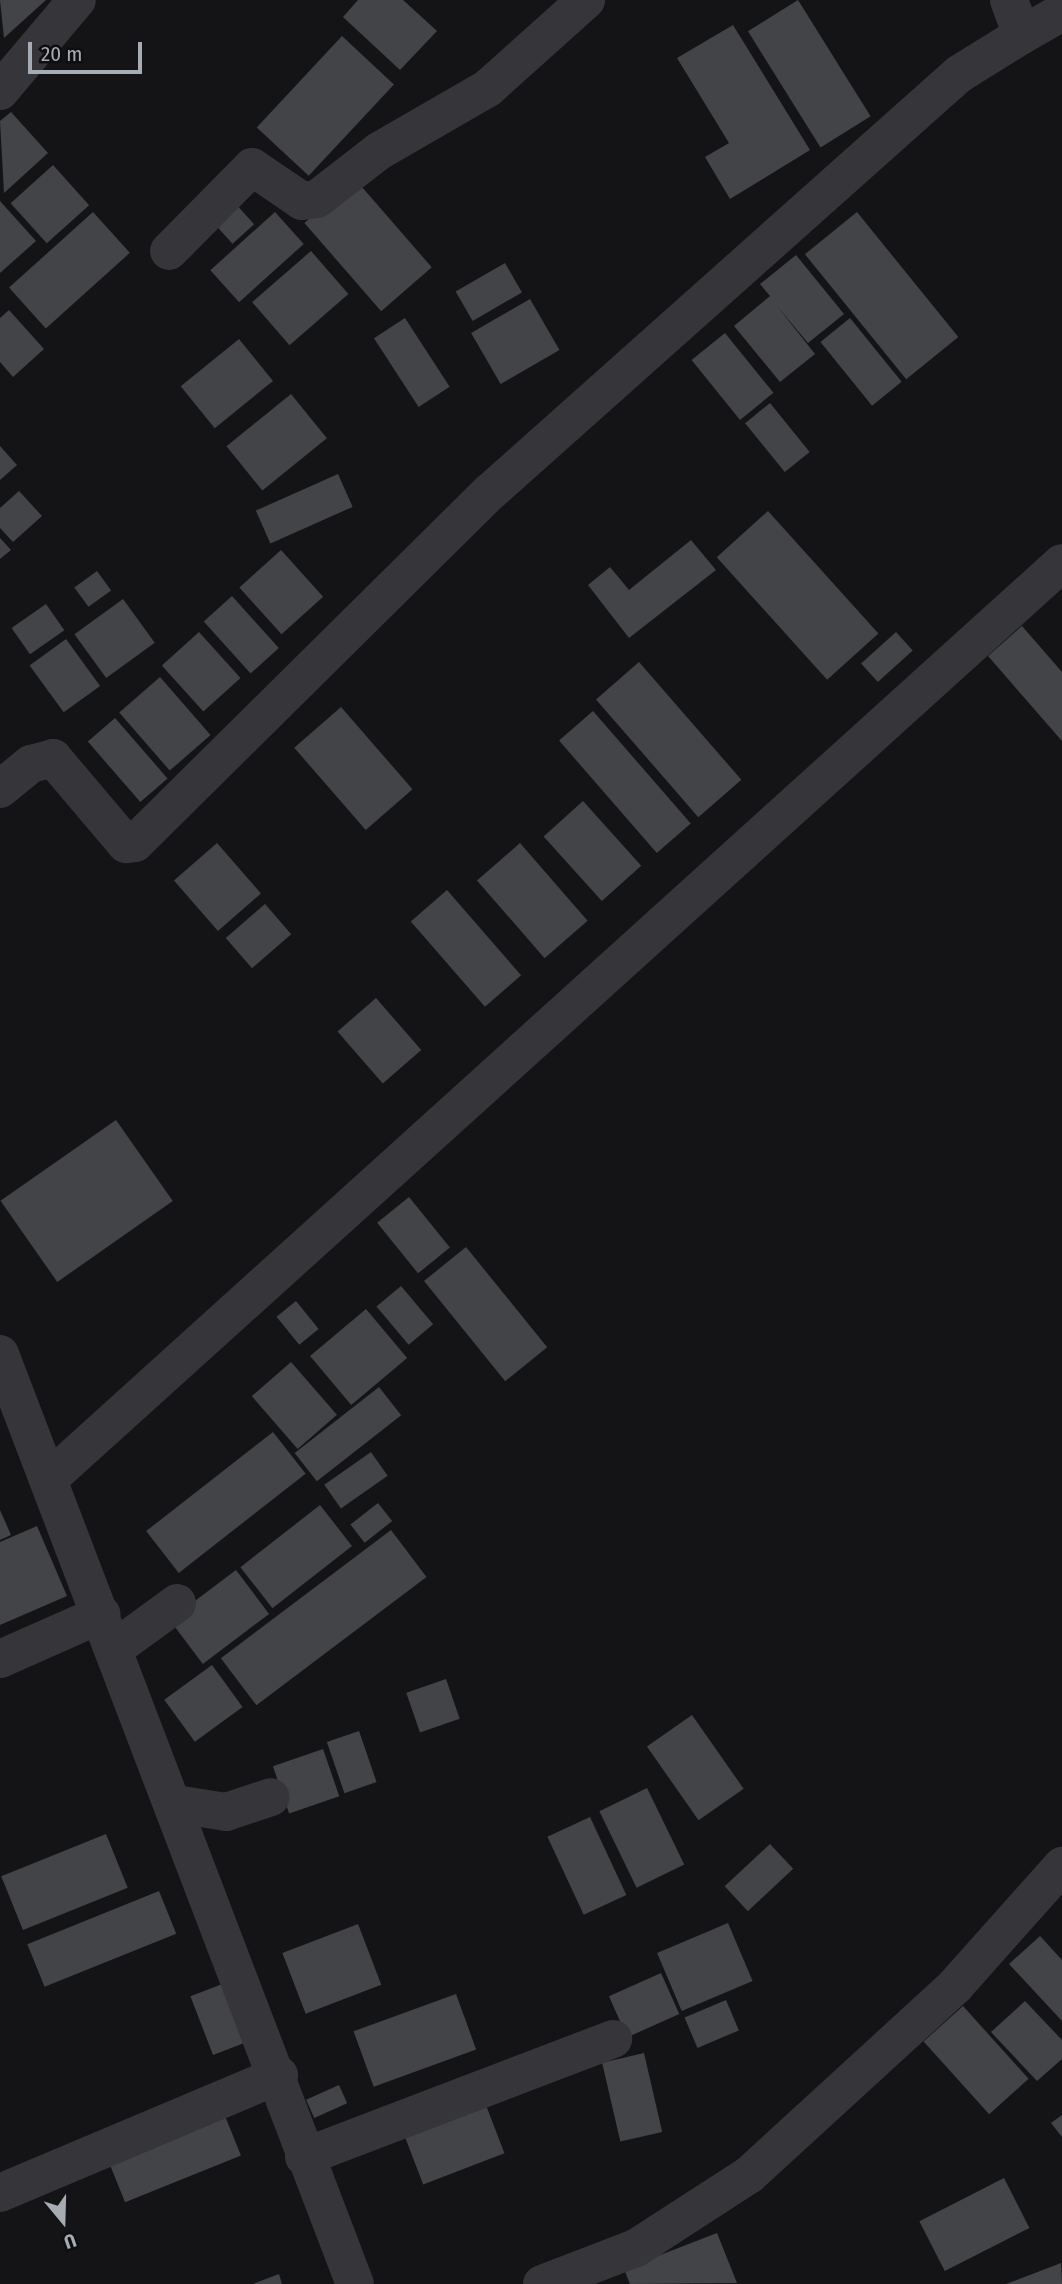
<!DOCTYPE html>
<html>
<head>
<meta charset="utf-8">
<style>
	body { margin:0 }
	#map { position:relative; width:1062px; height:2284px; overflow:hidden; background:#141416; font-family:"Fira Sans Condensed",sans-serif }
	div>[style] { position:absolute }
	.building>* { inset:0; background:#434448; transform-origin:0 0 }
	.minor>* { height:38px; margin:-19px; padding:0 19px; transform-origin:19px; border-radius:19px; background:#36363a }
	span { translate:-50% -50%; white-space:nowrap; text-align:center; line-height:1.15; -webkit-text-stroke:6px #0f0f11; paint-order:stroke }
	.north { position:absolute; left:28px; top:2186px; width:70px; height:70px; -webkit-text-stroke:5px #0f0f11; paint-order:stroke; rotate:161deg; font-size:19px; font-weight:700; line-height:28px; text-align:center; color:#a7abb4 }
	.north::after { content:''; display:block; margin:auto; width:24px; height:32px; background:#a7abb4; clip-path:polygon(50% 0,100% 100%,50% 72%,0 100%) }
	.scale { position:absolute; left:28px; top:42px; width:114px; height:32px; box-sizing:border-box; border:4px solid #a7abb4; border-top:0; padding-left:9px; font-size:21px; line-height:24px; white-space:nowrap; color:#a7abb4; -webkit-text-stroke:5px #0f0f11; paint-order:stroke }
</style>
</head>
<body>
<div id="map">
	<div class="building">
		<div style="clip-path:polygon(0 0,46px 0,4px 38px)"></div>
		<div style="clip-path:polygon(358px 0,403px 0,437px 31px,400px 70px,343px 17px)"></div>
		<div style="left:798px;top:0;width:137px;height:59px;rotate:58deg"></div>
		<div style="clip-path:polygon(733px 25px,810px 150px,730px 199px,705px 157px,729px 143px,677px 58px)"></div>
		<div style="left:342px;top:36px;width:71px;height:125px;rotate:43deg"></div>
		<div style="clip-path:polygon(11px 112px,48px 153px,4px 193px,0 121px)"></div>
		<div style="left:53px;top:165px;width:54px;height:57px;rotate:48deg"></div>
		<div style="left:355px;top:179px;width:117px;height:67px;rotate:49deg"></div>
		<div style="clip-path:polygon(0 201px,36px 241px,0 273px)"></div>
		<div style="left:234px;top:202px;width:30px;height:29px;rotate:48deg"></div>
		<div style="left:93px;top:212px;width:55px;height:113px;rotate:48deg"></div>
		<div style="left:275px;top:212px;width:43px;height:87px;rotate:48deg"></div>
		<div style="left:857px;top:212px;width:161px;height:67px;rotate:51deg"></div>
		<div style="left:311px;top:251px;width:57px;height:78px;rotate:49deg"></div>
		<div style="clip-path:polygon(796px 255px,844px 314px,808px 343px,777px 306px,815px 354px,780px 382px,734px 326px,770px 296px,760px 284px)"></div>
		<div style="left:505px;top:263px;width:34px;height:57px;rotate:60deg"></div>
		<div style="left:530px;top:299px;width:59px;height:68px;rotate:60deg"></div>
		<div style="clip-path:polygon(9px 310px,44px 349px,13px 377px,0 362px,0 318px)"></div>
		<div style="left:405px;top:318px;width:82px;height:37px;rotate:57deg"></div>
		<div style="left:850px;top:318px;width:82px;height:38px;rotate:51deg"></div>
		<div style="left:725px;top:333px;width:77px;height:43px;rotate:51deg"></div>
		<div style="left:239px;top:339px;width:54px;height:75px;rotate:51deg"></div>
		<div style="left:291px;top:394px;width:57px;height:83px;rotate:51deg"></div>
		<div style="left:770px;top:403px;width:63px;height:32px;rotate:51deg"></div>
		<div style="clip-path:polygon(0 446px,17px 465px,0 480px)"></div>
		<div style="left:338px;top:474px;width:36px;height:90px;rotate:66deg"></div>
		<div style="clip-path:polygon(19px 491px,42px 516px,13px 542px,0 528px,0 508px)"></div>
		<div style="left:768px;top:511px;width:165px;height:69px;rotate:48deg"></div>
		<div style="clip-path:polygon(0 538px,11px 550px,0 559px)"></div>
		<div style="clip-path:polygon(691px 540px,716px 570px,629px 638px,588px 585px,610px 567px,629px 590px)"></div>
		<div style="left:281px;top:550px;width:63px;height:56px;rotate:48deg"></div>
		<div style="left:97px;top:571px;width:24px;height:28px;rotate:54deg"></div>
		<div style="left:232px;top:596px;width:70px;height:38px;rotate:48deg"></div>
		<div style="left:123px;top:599px;width:54px;height:60px;rotate:54deg"></div>
		<div style="left:46px;top:604px;width:32px;height:42px;rotate:55deg"></div>
		<div style="clip-path:polygon(1022px 626px,1062px 672px,1062px 741px,988px 656px)"></div>
		<div style="left:199px;top:632px;width:62px;height:50px;rotate:48deg"></div>
		<div style="left:896px;top:632px;width:25px;height:47px;rotate:48deg"></div>
		<div style="left:66px;top:639px;width:58px;height:45px;rotate:54deg"></div>
		<div style="left:639px;top:662px;width:156px;height:57px;rotate:49deg"></div>
		<div style="left:160px;top:677px;width:77px;height:54px;rotate:49deg"></div>
		<div style="left:341px;top:707px;width:109px;height:62px;rotate:49deg"></div>
		<div style="left:593px;top:711px;width:149px;height:45px;rotate:49deg"></div>
		<div style="left:115px;top:718px;width:80px;height:36px;rotate:49deg"></div>
		<div style="left:583px;top:801px;width:87px;height:53px;rotate:48deg"></div>
		<div style="left:217px;top:843px;width:67px;height:57px;rotate:49deg"></div>
		<div style="left:520px;top:843px;width:103px;height:57px;rotate:49deg"></div>
		<div style="left:447px;top:890px;width:113px;height:48px;rotate:49deg"></div>
		<div style="left:265px;top:904px;width:40px;height:52px;rotate:49deg"></div>
		<div style="left:376px;top:998px;width:69px;height:51px;rotate:49deg"></div>
		<div style="left:116px;top:1120px;width:99px;height:141px;rotate:55deg"></div>
		<div style="left:409px;top:1197px;width:65px;height:41px;rotate:51deg"></div>
		<div style="left:466px;top:1247px;width:129px;height:54px;rotate:51deg"></div>
		<div style="left:401px;top:1286px;width:50px;height:32px;rotate:50deg"></div>
		<div style="left:296px;top:1301px;width:36px;height:25px;rotate:51deg"></div>
		<div style="left:366px;top:1309px;width:64px;height:73px;rotate:50deg"></div>
		<div style="left:291px;top:1362px;width:70px;height:52px;rotate:49deg"></div>
		<div style="left:379px;top:1387px;width:36px;height:107px;rotate:52deg"></div>
		<div style="left:273px;top:1432px;width:53px;height:161px;rotate:52deg"></div>
		<div style="left:371px;top:1452px;width:29px;height:57px;rotate:55deg"></div>
		<div style="left:378px;top:1503px;width:23px;height:35px;rotate:52deg"></div>
		<div style="left:320px;top:1505px;width:52px;height:101px;rotate:52deg"></div>
		<div style="clip-path:polygon(0 1510px,11px 1535px,0 1540px)"></div>
		<div style="clip-path:polygon(37px 1526px,67px 1596px,0 1625px,0 1542px)"></div>
		<div style="left:391px;top:1530px;width:59px;height:213px;rotate:53deg"></div>
		<div style="left:236px;top:1570px;width:55px;height:83px;rotate:53deg"></div>
		<div style="left:212px;top:1665px;width:52px;height:59px;rotate:54deg"></div>
		<div style="left:446px;top:1679px;width:42px;height:42px;rotate:71deg"></div>
		<div style="left:692px;top:1715px;width:90px;height:55px;rotate:55deg"></div>
		<div style="left:359px;top:1731px;width:54px;height:34px;rotate:71deg"></div>
		<div style="left:323px;top:1749px;width:50px;height:53px;rotate:71deg"></div>
		<div style="left:647px;top:1788px;width:85px;height:53px;rotate:64deg"></div>
		<div style="left:590px;top:1817px;width:86px;height:47px;rotate:65deg"></div>
		<div style="left:106px;top:1834px;width:58px;height:113px;rotate:68deg"></div>
		<div style="left:770px;top:1844px;width:34px;height:62px;rotate:47deg"></div>
		<div style="left:159px;top:1891px;width:46px;height:142px;rotate:68deg"></div>
		<div style="left:728px;top:1923px;width:63px;height:77px;rotate:67deg"></div>
		<div style="left:358px;top:1924px;width:65px;height:81px;rotate:69deg"></div>
		<div style="clip-path:polygon(1040px 1936px,1062px 1960px,1062px 2021px,1009px 1964px)"></div>
		<div style="left:661px;top:1973px;width:45px;height:57px;rotate:66deg"></div>
		<div style="left:225px;top:1983px;width:63px;height:37px;rotate:69deg"></div>
		<div style="left:456px;top:1994px;width:59px;height:109px;rotate:70deg"></div>
		<div style="left:726px;top:2000px;width:33px;height:45px;rotate:67deg"></div>
		<div style="clip-path:polygon(1025px 2001px,1062px 2040px,1062px 2059px,1037px 2081px,991px 2032px)"></div>
		<div style="left:963px;top:2006px;width:98px;height:53px;rotate:48deg"></div>
		<div style="left:644px;top:2053px;width:81px;height:43px;rotate:77deg"></div>
		<div style="left:339px;top:2085px;width:20px;height:36px;rotate:66deg"></div>
		<div style="left:484px;top:2100px;width:57px;height:87px;rotate:69deg"></div>
		<div style="left:223px;top:2111px;width:48px;height:125px;rotate:68deg"></div>
		<div style="clip-path:polygon(1062px 2115px,1062px 2137px,1051px 2123px)"></div>
		<div style="left:1004px;top:2178px;width:56px;height:95px;rotate:63deg"></div>
		<div style="clip-path:polygon(717px 2233px,737px 2283px,630px 2284px,624px 2269px)"></div>
		<div style="clip-path:polygon(1061px 2263px,1062px 2284px,1006px 2284px)"></div>
		<div style="clip-path:polygon(279px 2274px,282px 2284px,253px 2284px)"></div>
	</div>
	<div class="minor">
		<div style="left:1009px;top:0;width:37px;rotate:70deg"></div>
		<div style="left:1022px;top:35px;width:46px;rotate:-29.9deg"></div>
		<div style="left:0;top:91px;width:119px;rotate:-49.8deg"></div>
		<div style="left:169px;top:251px;width:118px;rotate:-45.3deg"></div>
		<div style="left:252px;top:167px;width:60px;rotate:34.2deg"></div>
		<div style="left:302px;top:201px;width:15px;rotate:-8deg"></div>
		<div style="left:317px;top:199px;width:78px;rotate:-37.7deg"></div>
		<div style="left:379px;top:151px;width:126px;rotate:-30deg"></div>
		<div style="left:488px;top:88px;width:132px;rotate:-41.9deg"></div>
		<div style="left:0;top:789px;width:40px;rotate:-39deg"></div>
		<div style="left:31px;top:764px;width:23px;rotate:-15deg"></div>
		<div style="left:53px;top:758px;width:113px;rotate:49.7deg"></div>
		<div style="left:126px;top:844px;width:9px;rotate:-6deg"></div>
		<div style="left:135px;top:843px;width:499px;rotate:-44.7deg"></div>
		<div style="left:490px;top:492px;width:628px;rotate:-41.71deg"></div>
		<div style="left:959px;top:74px;width:74px;rotate:-31.8deg"></div>
		<div style="left:0;top:1354px;width:995px;rotate:69.11deg"></div>
		<div style="left:50px;top:1478px;width:1364px;rotate:-42.12deg"></div>
		<div style="left:114px;top:1649px;width:78px;rotate:-36.1deg"></div>
		<div style="left:0;top:1659px;width:111px;rotate:-23.8deg"></div>
		<div style="left:175px;top:1804px;width:52px;rotate:8.9deg"></div>
		<div style="left:226px;top:1812px;width:47px;rotate:-18.4deg"></div>
		<div style="left:304px;top:2157px;width:331px;rotate:-20.9deg"></div>
		<div style="left:0;top:2193px;width:303px;rotate:-22.9deg"></div>
		<div style="left:542px;top:2284px;width:101px;rotate:-21deg"></div>
		<div style="left:636px;top:2248px;width:135px;rotate:-32.9deg"></div>
		<div style="left:749px;top:2175px;width:280px;rotate:-42.5deg"></div>
		<div style="left:955px;top:1986px;width:161px;rotate:-48.3deg"></div>
	</div>
	<div class="north">U</div>
	<div class="scale">20 m</div>
</div>
</body>
</html>
